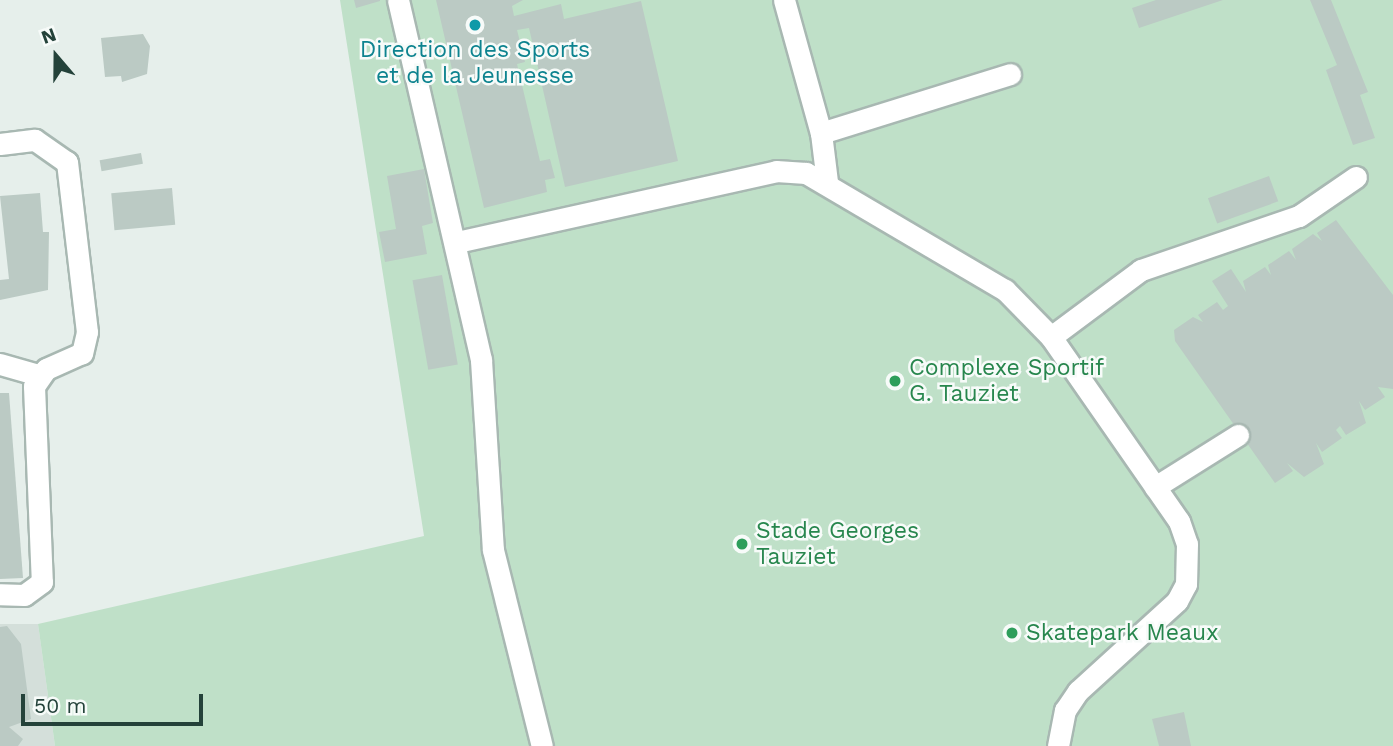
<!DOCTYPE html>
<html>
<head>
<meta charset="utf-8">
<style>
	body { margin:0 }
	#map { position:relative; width:1393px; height:746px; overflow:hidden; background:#e6efeb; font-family:"Work Sans",sans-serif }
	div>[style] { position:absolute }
	.built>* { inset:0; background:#d4dfda }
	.green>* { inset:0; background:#bfe0c8 }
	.building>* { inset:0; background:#bbcac4; transform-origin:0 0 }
	.roads { filter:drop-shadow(2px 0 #a8b8b2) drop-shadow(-2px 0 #a8b8b2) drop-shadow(0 2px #a8b8b2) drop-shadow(0 -2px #a8b8b2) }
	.minor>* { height:21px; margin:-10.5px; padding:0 10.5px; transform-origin:10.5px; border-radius:10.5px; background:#fff }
	.dots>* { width:19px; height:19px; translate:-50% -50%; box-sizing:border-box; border:4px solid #f7fbf9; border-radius:50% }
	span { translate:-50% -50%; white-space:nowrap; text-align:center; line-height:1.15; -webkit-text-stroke:5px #f7fbf9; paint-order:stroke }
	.culture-label { font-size:23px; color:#0d838f }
	.leisure-label { font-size:23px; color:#27864d }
	.left { translate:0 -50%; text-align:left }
	.north { position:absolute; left:21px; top:21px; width:70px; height:70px; -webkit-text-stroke:5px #f7fbf9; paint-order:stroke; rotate:340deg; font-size:19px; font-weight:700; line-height:28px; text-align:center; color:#24423a }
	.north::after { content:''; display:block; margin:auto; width:24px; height:32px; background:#24423a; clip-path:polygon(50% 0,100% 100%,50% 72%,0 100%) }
	.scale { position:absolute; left:21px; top:694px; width:182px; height:32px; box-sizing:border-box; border:4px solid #24423a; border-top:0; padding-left:9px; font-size:21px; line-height:24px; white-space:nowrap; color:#24423a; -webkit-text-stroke:5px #f7fbf9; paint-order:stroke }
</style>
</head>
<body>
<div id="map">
	<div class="built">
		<div style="clip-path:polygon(0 624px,38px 624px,55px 746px,0 746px)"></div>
	</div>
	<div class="green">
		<div style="clip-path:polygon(340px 0,1393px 0,1393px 746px,55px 746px,38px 624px,424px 536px)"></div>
	</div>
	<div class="building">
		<div style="clip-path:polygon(354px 0,380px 0,380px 1px,356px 8px)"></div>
		<div style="clip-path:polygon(436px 0,523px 0,512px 6px,514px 16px,561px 4px,564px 19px,641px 1px,678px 161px,565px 187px,529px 28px,517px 30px,525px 62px,517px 64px,540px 161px,550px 159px,555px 178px,545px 180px,547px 192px,484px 208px)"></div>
		<div style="clip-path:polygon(1156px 0,1223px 0,1139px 28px,1132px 8px)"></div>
		<div style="clip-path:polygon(1310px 0,1331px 0,1368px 92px,1360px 95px,1375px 138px,1353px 145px,1326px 70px,1337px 65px)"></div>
		<div style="clip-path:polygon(143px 34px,150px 46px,147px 74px,122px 82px,121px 76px,105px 77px,101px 38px)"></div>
		<div style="left:141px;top:153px;width:11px;height:42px;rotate:80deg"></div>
		<div style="clip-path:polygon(424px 169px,433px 223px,422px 226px,427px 254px,385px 262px,379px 232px,396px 229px,387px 176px)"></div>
		<div style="left:1269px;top:176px;width:27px;height:65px;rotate:70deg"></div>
		<div style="left:172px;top:188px;width:37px;height:61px;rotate:85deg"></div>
		<div style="clip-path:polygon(40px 193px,43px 232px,49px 232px,48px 290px,0 300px,0 280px,9px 279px,0 196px)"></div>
		<div style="clip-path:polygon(1336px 220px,1393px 295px,1393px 389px,1378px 387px,1385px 397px,1365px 410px,1359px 401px,1366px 423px,1346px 435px,1340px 426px,1336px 430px,1342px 438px,1322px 452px,1316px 443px,1324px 464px,1304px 477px,1287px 463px,1293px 471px,1275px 483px,1175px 341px,1174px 330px,1193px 317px,1203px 322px,1198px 315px,1217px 302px,1223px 310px,1228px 306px,1212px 281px,1231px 269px,1246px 292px,1243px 281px,1265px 267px,1271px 275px,1268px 265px,1289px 251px,1296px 260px,1292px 249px,1313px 234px,1322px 241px,1317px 233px)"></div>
		<div style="left:442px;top:275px;width:91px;height:30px;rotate:80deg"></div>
		<div style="clip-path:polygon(0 393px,9px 393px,23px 578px,0 579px)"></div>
		<div style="clip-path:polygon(7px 626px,21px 644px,31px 719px,9px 727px,23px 739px,18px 746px,0 746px,0 627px)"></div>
		<div style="clip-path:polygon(1184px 712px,1191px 746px,1159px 746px,1152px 719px)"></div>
	</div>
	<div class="roads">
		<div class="minor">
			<div style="left:398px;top:0;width:369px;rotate:77deg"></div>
			<div style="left:481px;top:360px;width:190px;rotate:86.4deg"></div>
			<div style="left:493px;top:550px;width:202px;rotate:76deg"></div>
			<div style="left:784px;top:0;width:138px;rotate:74.5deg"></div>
			<div style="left:821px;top:133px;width:49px;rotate:83deg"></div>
			<div style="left:821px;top:133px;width:198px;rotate:-17.3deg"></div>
			<div style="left:0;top:144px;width:35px;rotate:-7deg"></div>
			<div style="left:35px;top:140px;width:39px;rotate:35deg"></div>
			<div style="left:67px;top:162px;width:171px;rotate:83.3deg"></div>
			<div style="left:87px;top:332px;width:22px;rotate:103deg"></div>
			<div style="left:82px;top:353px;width:39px;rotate:156deg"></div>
			<div style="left:46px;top:369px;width:21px;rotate:125deg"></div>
			<div style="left:34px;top:386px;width:196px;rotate:87.7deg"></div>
			<div style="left:42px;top:582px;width:22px;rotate:144deg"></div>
			<div style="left:24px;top:595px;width:24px;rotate:-178deg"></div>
			<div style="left:457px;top:242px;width:327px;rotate:-12.5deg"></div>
			<div style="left:776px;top:171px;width:30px;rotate:4deg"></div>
			<div style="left:806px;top:173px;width:231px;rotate:30.5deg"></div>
			<div style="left:1005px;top:290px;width:66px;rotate:45.6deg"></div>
			<div style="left:1051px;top:337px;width:224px;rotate:55.2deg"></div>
			<div style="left:1179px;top:521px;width:24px;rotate:71deg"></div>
			<div style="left:1187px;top:544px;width:40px;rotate:91.4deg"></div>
			<div style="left:1186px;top:584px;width:19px;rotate:118deg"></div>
			<div style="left:1177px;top:601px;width:134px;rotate:137.7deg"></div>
			<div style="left:1078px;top:691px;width:23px;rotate:124deg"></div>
			<div style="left:1065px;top:710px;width:37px;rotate:101deg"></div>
			<div style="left:1051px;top:337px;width:112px;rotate:-36.7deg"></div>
			<div style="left:1141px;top:270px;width:167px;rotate:-18.9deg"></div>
			<div style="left:1299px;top:216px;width:69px;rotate:-34.4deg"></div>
			<div style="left:0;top:364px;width:40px;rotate:16deg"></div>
			<div style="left:1155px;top:487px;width:98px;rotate:-32.1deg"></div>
		</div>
	</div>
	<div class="dots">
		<div style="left:475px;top:25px;background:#0f9aa8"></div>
		<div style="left:895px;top:381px;background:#2e9e5b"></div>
		<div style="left:742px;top:544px;background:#2e9e5b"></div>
		<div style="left:1012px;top:633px;background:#2e9e5b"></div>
	</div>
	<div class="culture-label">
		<span style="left:475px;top:63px">Direction des Sports<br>et de la Jeunesse</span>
	</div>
	<div class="leisure-label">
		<span class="left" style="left:909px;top:381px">Complexe Sportif<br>G. Tauziet</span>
		<span class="left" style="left:756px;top:544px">Stade Georges<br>Tauziet</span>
		<span class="left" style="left:1026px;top:633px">Skatepark Meaux</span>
	</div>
	<div class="north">N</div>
	<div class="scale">50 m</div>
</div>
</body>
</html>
